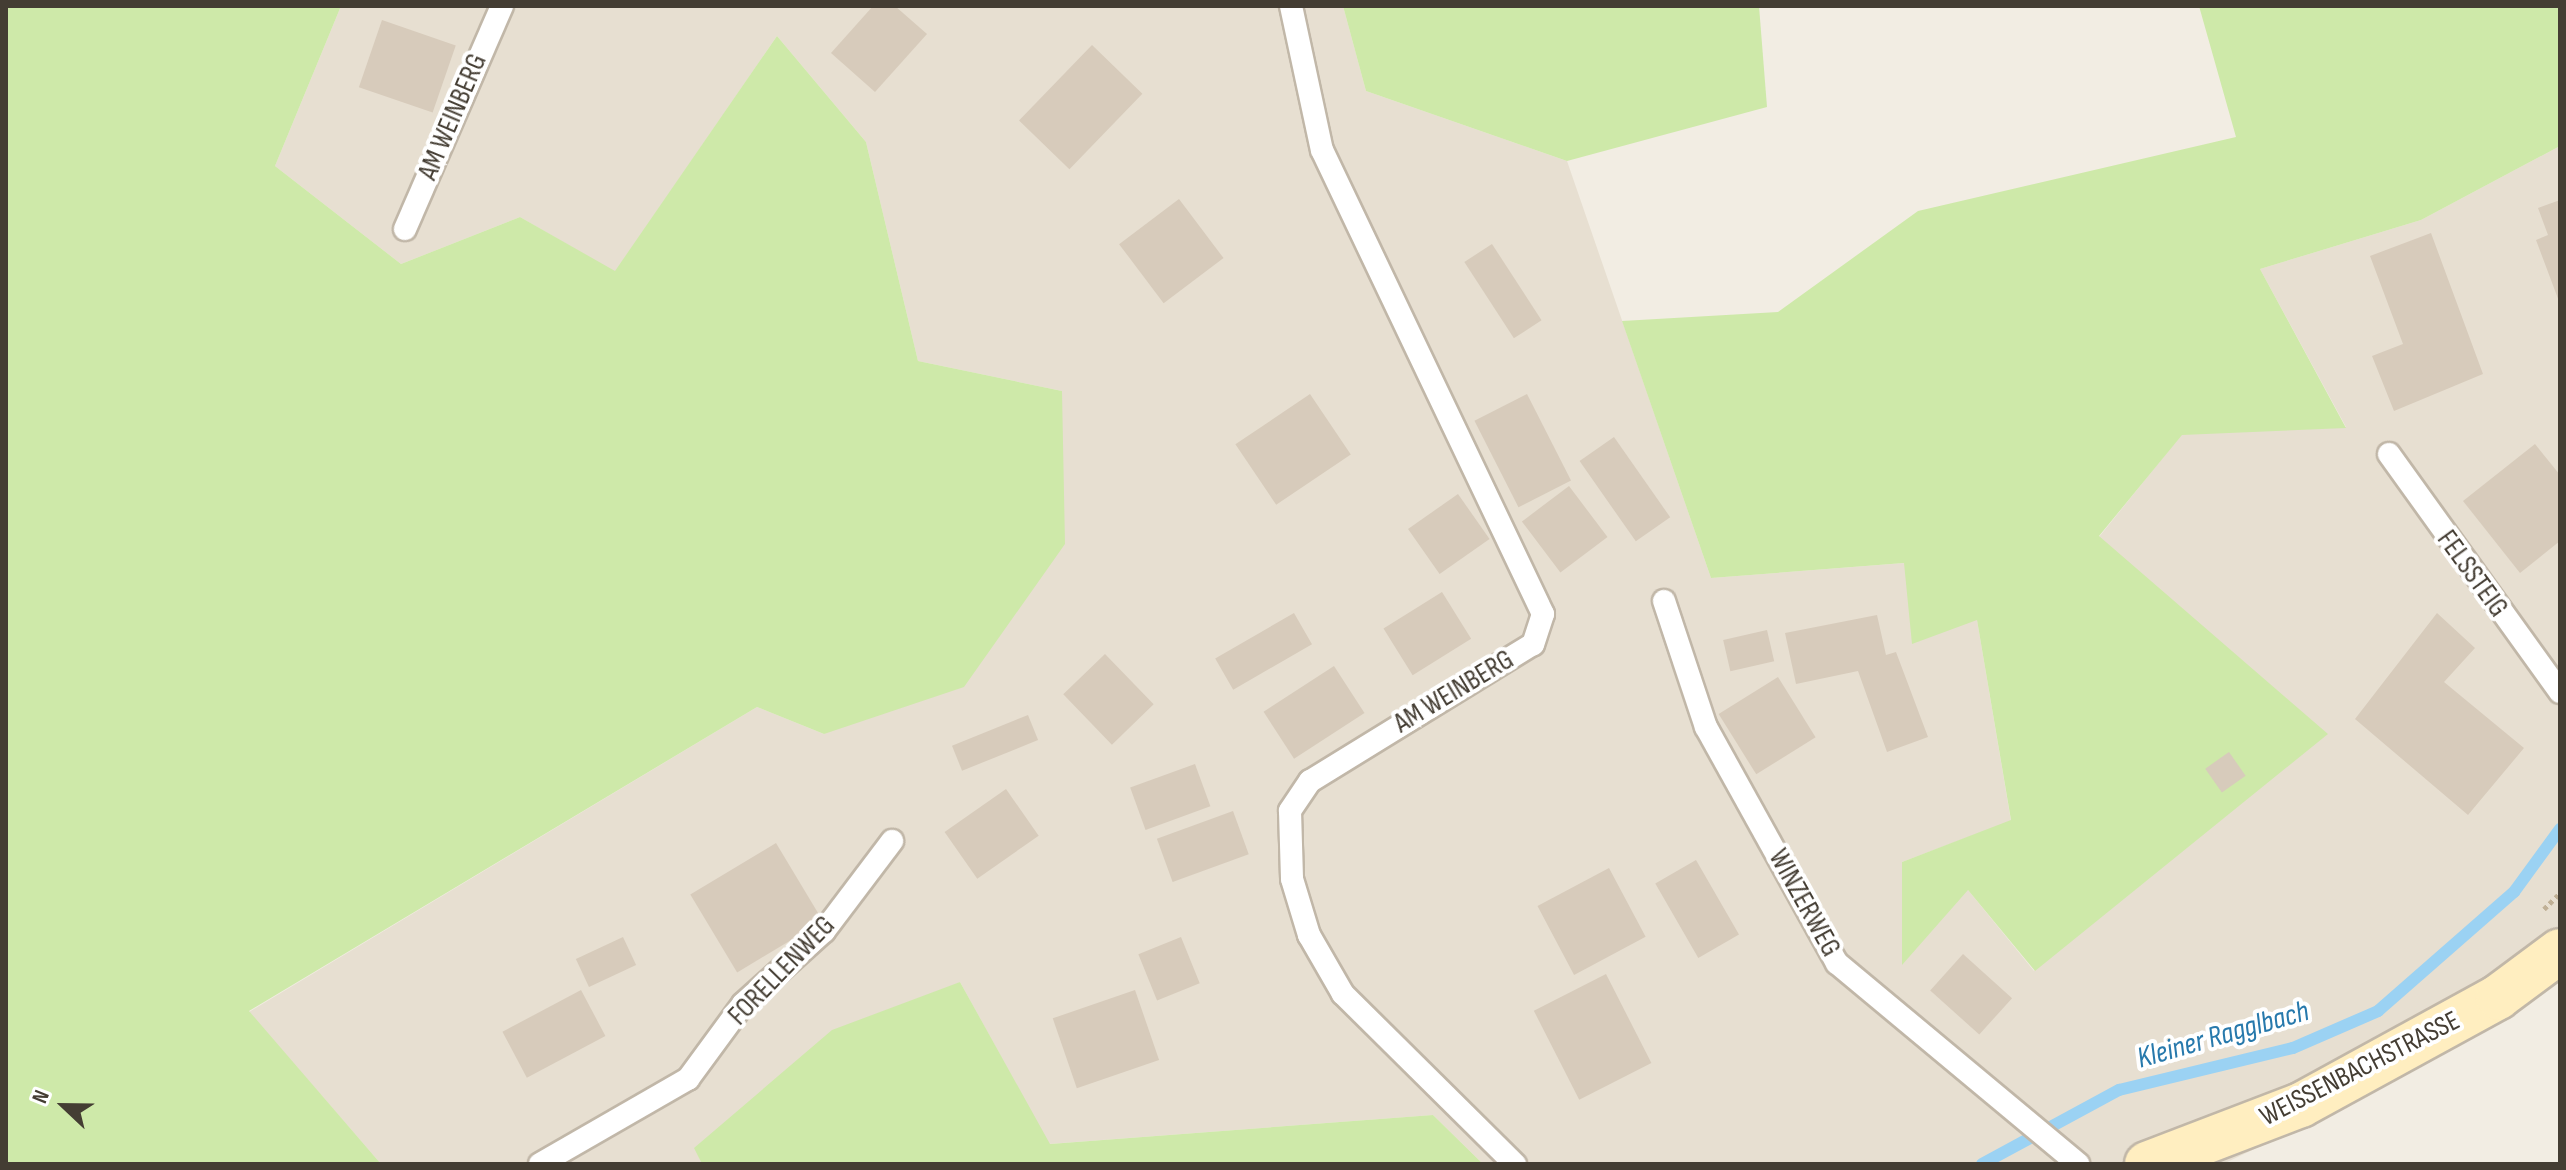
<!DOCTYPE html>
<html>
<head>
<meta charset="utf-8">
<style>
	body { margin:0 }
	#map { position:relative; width:2566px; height:1170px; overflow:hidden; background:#f2ede3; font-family:"Sofia Sans Condensed",sans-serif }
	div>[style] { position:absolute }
	.residential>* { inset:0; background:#e7dfd1 }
	.green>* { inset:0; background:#cee9a9 }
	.stream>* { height:12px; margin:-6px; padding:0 6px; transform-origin:6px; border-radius:6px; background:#9bd2f3 }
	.building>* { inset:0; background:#d7cbbb; transform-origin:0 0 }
	.path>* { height:5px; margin-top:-2.5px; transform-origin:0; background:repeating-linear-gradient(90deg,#c0b096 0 4px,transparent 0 8px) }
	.roads { filter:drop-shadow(2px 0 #c1b7a8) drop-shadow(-2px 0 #c1b7a8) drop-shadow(0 2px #c1b7a8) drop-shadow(0 -2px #c1b7a8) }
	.service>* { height:22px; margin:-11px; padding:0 11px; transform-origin:11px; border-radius:11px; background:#fff }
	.secondary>* { height:44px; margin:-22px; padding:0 22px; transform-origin:22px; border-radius:22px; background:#ffeec0 }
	span { translate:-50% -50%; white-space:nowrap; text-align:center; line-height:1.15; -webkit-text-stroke:8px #fff; paint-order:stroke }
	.street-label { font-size:28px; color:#443d33 }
	.water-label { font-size:30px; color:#2779ac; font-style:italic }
	.frame { position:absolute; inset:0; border:8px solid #443d33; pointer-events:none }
	.north { position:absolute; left:24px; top:1066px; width:80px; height:80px; -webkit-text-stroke:6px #fff; paint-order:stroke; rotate:292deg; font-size:22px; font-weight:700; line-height:32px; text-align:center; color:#443d33 }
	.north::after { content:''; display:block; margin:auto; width:28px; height:36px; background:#443d33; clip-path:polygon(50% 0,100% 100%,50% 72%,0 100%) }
</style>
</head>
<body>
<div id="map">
	<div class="residential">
		<div style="clip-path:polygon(341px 6px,1343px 6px,1366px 91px,1567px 161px,1711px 578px,1905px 563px,1977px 620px,2011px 821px,1902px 862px,1968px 890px,2034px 971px,2327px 734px,2099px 537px,2182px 434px,2346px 427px,2260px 269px,2421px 220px,2560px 146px,2560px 973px,2368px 1095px,2223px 1164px,1483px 1164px,1433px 1115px,1049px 1144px,960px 982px,695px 1148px,702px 1164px,381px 1164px,249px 1012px,757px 707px,824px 734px,1062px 391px,918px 361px,866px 142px,777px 36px,615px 272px,520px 217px,401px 264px,275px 166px)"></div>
	</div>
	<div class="green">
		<div style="clip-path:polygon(6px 6px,341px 6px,275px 166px,401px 264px,520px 217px,615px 271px,777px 36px,866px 142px,918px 361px,1062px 391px,1065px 544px,964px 687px,824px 734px,757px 707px,249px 1011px,381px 1164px,6px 1164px)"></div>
		<div style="clip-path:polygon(1343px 6px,1759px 6px,1767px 107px,1567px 161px,1366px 91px)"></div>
		<div style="clip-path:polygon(2199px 6px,2560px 6px,2560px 146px,2421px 220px,2260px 269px,2346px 428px,2182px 435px,2099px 536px,2328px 734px,2035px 971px,1968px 890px,1902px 965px,1902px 862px,2011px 820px,1977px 620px,1912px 644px,1904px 563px,1711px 578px,1622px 321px,1778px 312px,1918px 211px,2236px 137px)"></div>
		<div style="clip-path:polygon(960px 982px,1050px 1144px,1433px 1115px,1483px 1164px,702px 1164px,694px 1148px,832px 1030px)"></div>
	</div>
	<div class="stream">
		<div style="left:1982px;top:1164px;width:156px;rotate:-28.4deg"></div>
		<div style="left:2119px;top:1090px;width:179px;rotate:-13.6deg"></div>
		<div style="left:2293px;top:1048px;width:93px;rotate:-23.5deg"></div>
		<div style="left:2378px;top:1011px;width:181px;rotate:-41.2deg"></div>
		<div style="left:2514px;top:892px;width:78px;rotate:-53.9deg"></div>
	</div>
	<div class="building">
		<div style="clip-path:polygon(873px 6px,895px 6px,927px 34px,875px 92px,831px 53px)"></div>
		<div style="left:382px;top:20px;width:78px;height:71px;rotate:19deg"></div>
		<div style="left:1092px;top:45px;width:70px;height:105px;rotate:44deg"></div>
		<div style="left:1179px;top:199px;width:74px;height:75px;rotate:53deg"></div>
		<div style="clip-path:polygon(2560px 200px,2560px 304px,2536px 240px,2548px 235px,2538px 208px)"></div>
		<div style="clip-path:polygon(2431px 233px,2483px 374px,2394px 411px,2372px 356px,2403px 344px,2370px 256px)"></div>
		<div style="left:1492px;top:244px;width:91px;height:33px;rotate:57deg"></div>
		<div style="left:1310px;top:394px;width:73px;height:90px;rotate:56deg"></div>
		<div style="left:1527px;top:394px;width:97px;height:59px;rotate:63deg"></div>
		<div style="left:1614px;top:437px;width:98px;height:42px;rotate:55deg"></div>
		<div style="clip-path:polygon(2535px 444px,2560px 475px,2560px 541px,2520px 573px,2463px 501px)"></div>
		<div style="left:1569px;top:486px;width:64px;height:59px;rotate:53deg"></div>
		<div style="left:1458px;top:494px;width:55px;height:61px;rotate:55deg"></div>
		<div style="left:1442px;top:592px;width:55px;height:69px;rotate:58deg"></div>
		<div style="left:1294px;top:613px;width:36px;height:91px;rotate:60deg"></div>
		<div style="clip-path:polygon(2437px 613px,2475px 648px,2444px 682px,2524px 748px,2468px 815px,2355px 719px)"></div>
		<div style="clip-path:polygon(1877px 615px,1886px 655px,1896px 652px,1928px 737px,1887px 752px,1858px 671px,1796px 684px,1785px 633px)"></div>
		<div style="left:1767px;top:630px;width:32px;height:45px;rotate:77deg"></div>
		<div style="left:1105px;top:654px;width:70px;height:58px;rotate:46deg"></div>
		<div style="left:1334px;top:666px;width:56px;height:84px;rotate:57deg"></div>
		<div style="left:1778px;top:677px;width:71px;height:70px;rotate:58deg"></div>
		<div style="left:1028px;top:715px;width:27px;height:82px;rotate:68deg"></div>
		<div style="left:2229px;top:752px;width:29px;height:29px;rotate:55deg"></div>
		<div style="left:1195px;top:764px;width:45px;height:69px;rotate:70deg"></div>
		<div style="left:1006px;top:789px;width:57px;height:75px;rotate:55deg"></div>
		<div style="left:1233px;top:811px;width:46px;height:81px;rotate:70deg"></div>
		<div style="left:776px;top:843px;width:91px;height:100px;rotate:59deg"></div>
		<div style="left:1696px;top:860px;width:86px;height:47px;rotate:60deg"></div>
		<div style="left:1609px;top:868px;width:78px;height:81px;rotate:62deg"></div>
		<div style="left:623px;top:937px;width:31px;height:52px;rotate:65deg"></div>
		<div style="left:1181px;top:937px;width:50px;height:46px;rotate:68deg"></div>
		<div style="left:1963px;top:954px;width:66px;height:49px;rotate:42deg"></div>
		<div style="left:1606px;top:974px;width:100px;height:81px;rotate:63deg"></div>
		<div style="left:581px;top:990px;width:52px;height:89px;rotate:62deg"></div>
		<div style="left:1135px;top:990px;width:74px;height:87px;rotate:71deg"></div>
	</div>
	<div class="path">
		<div style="left:2544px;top:909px;width:23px;rotate:-45deg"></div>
	</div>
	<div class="roads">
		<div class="service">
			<div style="left:1291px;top:6px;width:147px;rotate:77.9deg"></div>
			<div style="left:1322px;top:150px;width:514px;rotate:64.53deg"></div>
			<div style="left:1543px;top:614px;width:32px;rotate:108deg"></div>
			<div style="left:1533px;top:644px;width:262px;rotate:148.4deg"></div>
			<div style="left:1310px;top:781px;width:36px;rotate:124deg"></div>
			<div style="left:1290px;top:811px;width:68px;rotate:88.3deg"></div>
			<div style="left:1292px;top:879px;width:59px;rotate:73.1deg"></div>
			<div style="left:1309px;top:935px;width:68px;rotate:60deg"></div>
			<div style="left:1343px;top:994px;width:242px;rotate:44.7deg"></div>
			<div style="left:405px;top:229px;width:243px;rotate:-66.5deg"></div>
			<div style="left:2389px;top:454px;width:293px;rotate:54.3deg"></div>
			<div style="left:1664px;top:601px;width:133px;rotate:71.6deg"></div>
			<div style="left:1706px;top:727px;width:270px;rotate:61deg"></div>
			<div style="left:1837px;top:963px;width:314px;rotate:39.8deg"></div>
			<div style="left:540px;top:1164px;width:171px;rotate:-29.9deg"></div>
			<div style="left:688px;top:1079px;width:93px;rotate:-53.7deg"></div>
			<div style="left:743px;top:1004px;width:109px;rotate:-42deg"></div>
			<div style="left:824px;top:931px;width:113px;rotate:-52.9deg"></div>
		</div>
		<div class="secondary">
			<div style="left:2147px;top:1164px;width:165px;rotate:-21deg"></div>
			<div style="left:2301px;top:1105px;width:225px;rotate:-28.7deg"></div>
			<div style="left:2498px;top:997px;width:77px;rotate:-36.6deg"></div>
		</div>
	</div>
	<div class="street-label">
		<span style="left:453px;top:117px;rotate:-67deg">AM WEINBERG</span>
		<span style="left:2472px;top:574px;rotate:54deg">FELSSTEIG</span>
		<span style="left:1454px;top:692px;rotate:-31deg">AM WEINBERG</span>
		<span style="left:1804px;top:903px;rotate:61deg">WINZERWEG</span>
		<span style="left:782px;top:971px;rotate:-46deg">FORELLENWEG</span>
		<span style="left:2360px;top:1069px;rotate:-27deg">WEISSENBACHSTRASSE</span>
	</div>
	<div class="water-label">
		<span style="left:2223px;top:1035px;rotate:-16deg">Kleiner Ragglbach</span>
	</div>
	<div class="frame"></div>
	<div class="north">N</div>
</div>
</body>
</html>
